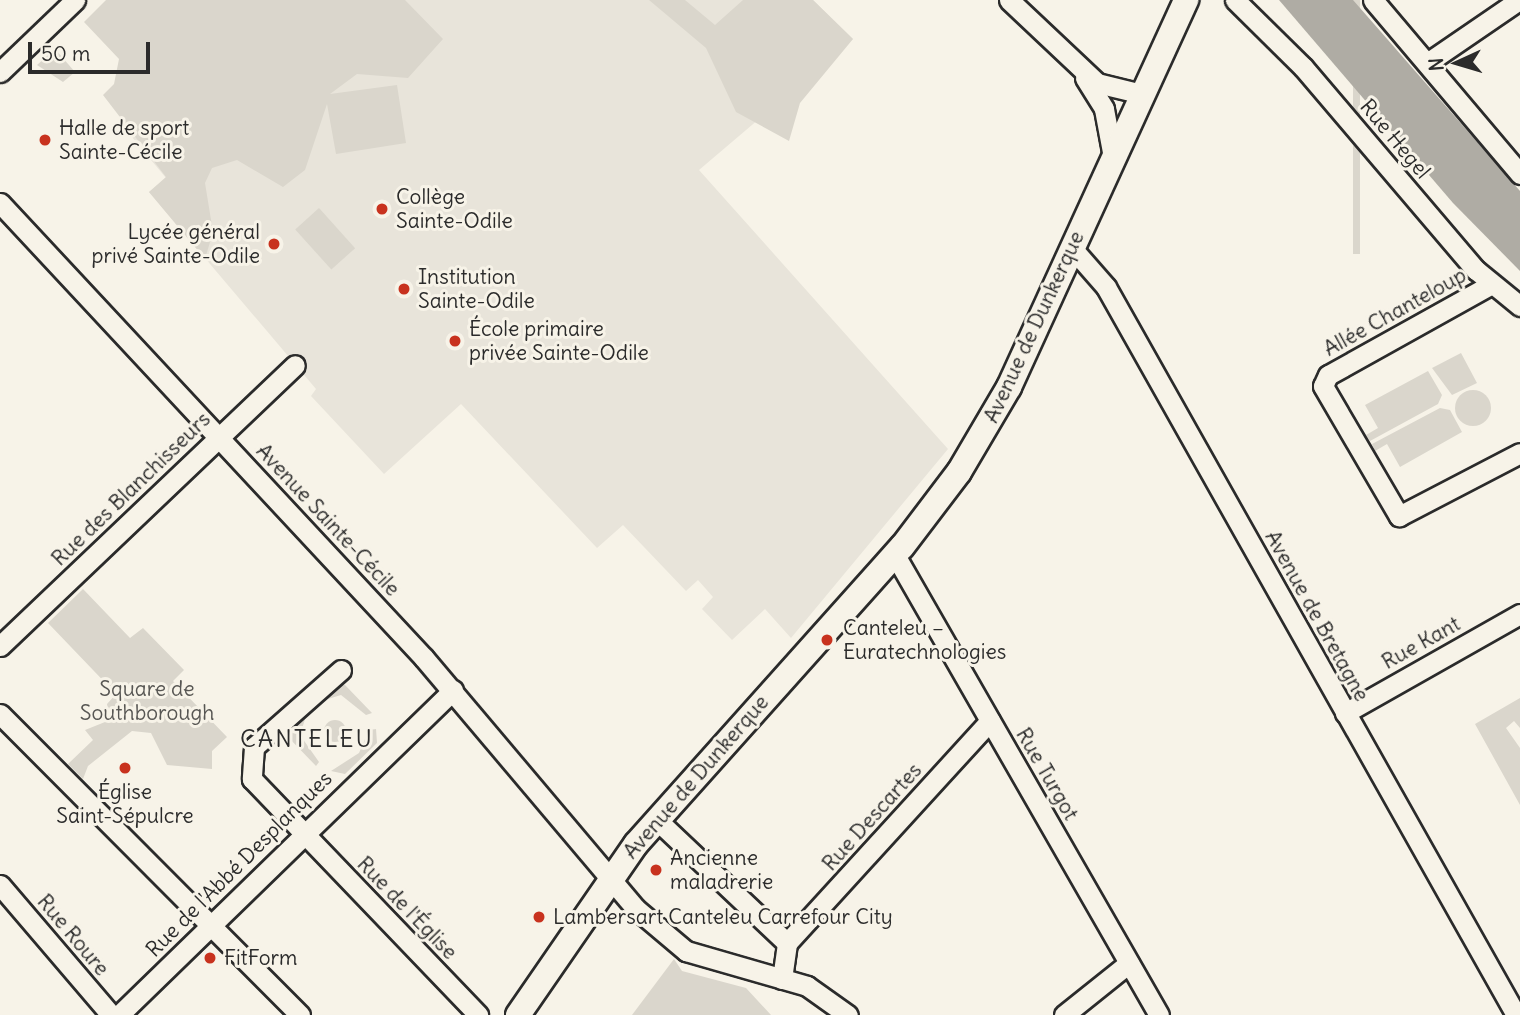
<!DOCTYPE html>
<html>
<head>
<meta charset="utf-8">
<style>
	body { margin:0 }
	#map { position:relative; width:1520px; height:1015px; overflow:hidden; background:#f7f3e8; font-family:Delius,sans-serif }
	div>[style] { position:absolute }
	.built>* { inset:0; background:#e8e4da }
	.green>* { inset:0; background:#dad6cc; transform-origin:0 0 }
	.round { border-radius:50% }
	.water>* { inset:0; background:#afaca4 }
	.roads { filter:drop-shadow(2px 0 #2b2b2b) drop-shadow(-2px 0 #2b2b2b) drop-shadow(0 2px #2b2b2b) drop-shadow(0 -2px #2b2b2b) }
	.minor>* { height:19px; margin:-9.5px; padding:0 9.5px; transform-origin:9.5px; border-radius:9.5px; background:#f7f3e8 }
	.major>* { height:24px; margin:-12px; padding:0 12px; transform-origin:12px; border-radius:12px; background:#f7f3e8 }
	.dots>* { width:19px; height:19px; translate:-50% -50%; box-sizing:border-box; border:4px solid #f7f3e8; border-radius:50% }
	span { translate:-50% -50%; white-space:nowrap; text-align:center; line-height:1.15; -webkit-text-stroke:6px #f7f3e8; paint-order:stroke }
	.poi-label { font-size:21px; color:#2b2b2b }
	.left { translate:0 -50%; text-align:left }
	.right { translate:-100% -50%; text-align:right }
	.street-label { font-size:21px; color:#2b2b2b }
	.park-label { font-size:21px; color:#575653 }
	.quarter-label { font-size:24px; color:#2b2b2b; letter-spacing:2px }
	.north { position:absolute; left:1422px; top:28px; width:70px; height:70px; -webkit-text-stroke:5px #f7f3e8; paint-order:stroke; rotate:266deg; font-size:19px; font-weight:700; line-height:28px; text-align:center; color:#2b2b2b }
	.north::after { content:''; display:block; margin:auto; width:24px; height:32px; background:#2b2b2b; clip-path:polygon(50% 0,100% 100%,50% 72%,0 100%) }
	.scale { position:absolute; left:28px; top:42px; width:122px; height:32px; box-sizing:border-box; border:4px solid #2b2b2b; border-top:0; padding-left:9px; font-size:21px; line-height:24px; white-space:nowrap; color:#2b2b2b; -webkit-text-stroke:5px #f7f3e8; paint-order:stroke }
</style>
</head>
<body>
<div id="map">
	<div class="built">
		<div style="clip-path:polygon(261px 0,813px 0,853px 39px,699px 170px,948px 449px,791px 638px,765px 609px,732px 640px,702px 609px,713px 597px,698px 580px,686px 591px,623px 525px,597px 548px,461px 404px,384px 474px,311px 396px,316px 389px,149px 192px,166px 178px,127px 131px)"></div>
	</div>
	<div class="green">
		<div style="clip-path:polygon(106px 0,405px 0,443px 39px,408px 78px,357px 74px,330px 94px,397px 85px,406px 143px,336px 154px,327px 104px,305px 170px,283px 187px,237px 160px,212px 168px,205px 183px,213px 232px,205px 259px,149px 192px,166px 177px,103px 95px,114px 84px,119px 59px,84px 22px)"></div>
		<div style="clip-path:polygon(649px 0,685px 0,715px 25px,743px 0,813px 0,853px 39px,800px 103px,789px 141px,736px 112px,706px 48px)"></div>
		<div style="left:1353px;top:0;width:7px;height:254px"></div>
		<div style="clip-path:polygon(55px 49px,75px 72px,63px 82px,37px 65px)"></div>
		<div style="left:319px;top:208px;width:54px;height:32px;rotate:48deg"></div>
		<div style="clip-path:polygon(1461px 353px,1477px 383px,1452px 395px,1432px 368px)"></div>
		<div style="clip-path:polygon(1428px 371px,1442px 395px,1438px 404px,1370px 441px,1366px 435px,1378px 428px,1365px 405px)"></div>
		<div class="round" style="left:1455px;top:390px;width:36px;height:36px"></div>
		<div style="clip-path:polygon(1440px 408px,1450px 410px,1462px 432px,1400px 467px,1387px 444px,1375px 451px,1372px 444px)"></div>
		<div style="clip-path:polygon(83px 589px,130px 638px,143px 628px,184px 670px,173px 681px,227px 737px,212px 751px,212px 769px,167px 765px,151px 733px,132px 731px,88px 766px,83px 779px,68px 764px,93px 740px,85px 730px,110px 720px,107px 704px,116px 694px,48px 623px)"></div>
		<div style="clip-path:polygon(345px 685px,372px 713px,366px 715px,341px 695px,318px 702px,332px 686px)"></div>
		<div style="clip-path:polygon(1520px 698px,1520px 728px,1514px 721px,1506px 728px,1520px 748px,1520px 805px,1475px 724px)"></div>
		<div style="clip-path:polygon(307px 713px,300px 735px,319px 762px,316px 766px,288px 737px,293px 720px)"></div>
		<div class="round" style="left:324px;top:720px;width:22px;height:22px"></div>
		<div style="clip-path:polygon(376px 729px,377px 743px,345px 774px,331px 771px,359px 753px,369px 730px)"></div>
		<div style="clip-path:polygon(674px 959px,682px 971px,746px 988px,771px 1015px,632px 1015px)"></div>
	</div>
	<div class="water">
		<div style="clip-path:polygon(1279px 0,1353px 0,1520px 191px,1520px 271px,1453px 203px)"></div>
	</div>
	<div class="roads">
		<div class="minor">
			<div style="left:1009px;top:0;width:121px;rotate:43.3deg"></div>
			<div style="left:1097px;top:83px;width:46px;rotate:13.7deg"></div>
			<div style="left:1235px;top:0;width:95px;rotate:44.6deg"></div>
			<div style="left:1303px;top:67px;width:267px;rotate:49.6deg"></div>
			<div style="left:1476px;top:270px;width:57px;rotate:39.3deg"></div>
			<div style="left:1373px;top:0;width:228px;rotate:49.8deg"></div>
			<div style="left:1427px;top:63px;width:112px;rotate:-34.4deg"></div>
			<div style="left:0;top:72px;width:104px;rotate:-43.8deg"></div>
			<div style="left:1085px;top:78px;width:36px;rotate:58deg"></div>
			<div style="left:1104px;top:109px;width:49px;rotate:79.4deg"></div>
			<div style="left:0;top:203px;width:622px;rotate:47.02deg"></div>
			<div style="left:424px;top:658px;width:327px;rotate:49.8deg"></div>
			<div style="left:635px;top:908px;width:67px;rotate:40.1deg"></div>
			<div style="left:686px;top:951px;width:126px;rotate:16.1deg"></div>
			<div style="left:807px;top:986px;width:50px;rotate:35.3deg"></div>
			<div style="left:1071px;top:247px;width:53px;rotate:48.8deg"></div>
			<div style="left:1106px;top:287px;width:836px;rotate:60.61deg"></div>
			<div style="left:1490px;top:285px;width:185px;rotate:150.9deg"></div>
			<div style="left:1328px;top:375px;width:12px;rotate:114deg"></div>
			<div style="left:1323px;top:386px;width:151px;rotate:59.7deg"></div>
			<div style="left:1399px;top:516px;width:136px;rotate:-27.5deg"></div>
			<div style="left:895px;top:555px;width:530px;rotate:60.15deg"></div>
			<div style="left:0;top:646px;width:407px;rotate:-43.6deg"></div>
			<div style="left:341px;top:670px;width:116px;rotate:138.5deg"></div>
			<div style="left:254px;top:747px;width:32px;rotate:94deg"></div>
			<div style="left:252px;top:779px;width:327px;rotate:46.2deg"></div>
			<div style="left:1345px;top:713px;width:201px;rotate:-29.5deg"></div>
			<div style="left:0;top:714px;width:425px;rotate:45.1deg"></div>
			<div style="left:657px;top:820px;width:179px;rotate:43.4deg"></div>
			<div style="left:0;top:885px;width:171px;rotate:49.5deg"></div>
			<div style="left:787px;top:943px;width:301px;rotate:-47.6deg"></div>
			<div style="left:782px;top:979px;width:36px;rotate:-82deg"></div>
			<div style="left:119px;top:1015px;width:466px;rotate:-44.2deg"></div>
			<div style="left:1064px;top:1015px;width:83px;rotate:-38.7deg"></div>
		</div>
		<div class="major">
			<div style="left:518px;top:1015px;width:208px;rotate:-55.4deg"></div>
			<div style="left:636px;top:844px;width:399px;rotate:-48.2deg"></div>
			<div style="left:902px;top:547px;width:94px;rotate:-52.8deg"></div>
			<div style="left:959px;top:472px;width:99px;rotate:-59.5deg"></div>
			<div style="left:1009px;top:387px;width:426px;rotate:-65.4deg"></div>
		</div>
	</div>
	<div class="dots">
		<div style="left:45px;top:140px;background:#c8321e"></div>
		<div style="left:382px;top:209px;background:#c8321e"></div>
		<div style="left:274px;top:244px;background:#c8321e"></div>
		<div style="left:404px;top:289px;background:#c8321e"></div>
		<div style="left:455px;top:341px;background:#c8321e"></div>
		<div style="left:827px;top:640px;background:#c8321e"></div>
		<div style="left:125px;top:768px;background:#c8321e"></div>
		<div style="left:656px;top:870px;background:#c8321e"></div>
		<div style="left:539px;top:917px;background:#c8321e"></div>
		<div style="left:210px;top:958px;background:#c8321e"></div>
	</div>
	<div class="poi-label">
		<span class="left" style="left:59px;top:140px">Halle de sport<br>Sainte-Cécile</span>
		<span class="left" style="left:396px;top:209px">Collège<br>Sainte-Odile</span>
		<span class="right" style="left:260px;top:244px">Lycée général<br>privé Sainte-Odile</span>
		<span class="left" style="left:418px;top:289px">Institution<br>Sainte-Odile</span>
		<span class="left" style="left:469px;top:341px">École primaire<br>privée Sainte-Odile</span>
		<span class="left" style="left:843px;top:640px">Canteleu –<br>Euratechnologies</span>
		<span style="left:125px;top:804px">Église<br>Saint-Sépulcre</span>
		<span class="left" style="left:670px;top:870px">Ancienne<br>maladrerie</span>
		<span class="left" style="left:553px;top:917px">Lambersart Canteleu Carrefour City</span>
		<span class="left" style="left:224px;top:958px">FitForm</span>
	</div>
	<div class="street-label">
		<span style="left:1395px;top:139px;rotate:50deg">Rue Hegel</span>
		<span style="left:1395px;top:312px;rotate:-29deg">Allée Chanteloup</span>
		<span style="left:1034px;top:327px;rotate:-65deg">Avenue de Dunkerque</span>
		<span style="left:131px;top:489px;rotate:-44deg">Rue des Blanchisseurs</span>
		<span style="left:328px;top:520px;rotate:47deg">Avenue Sainte-Cécile</span>
		<span style="left:1317px;top:616px;rotate:61deg">Avenue de Bretagne</span>
		<span style="left:1421px;top:643px;rotate:-29deg">Rue Kant</span>
		<span style="left:1047px;top:774px;rotate:60deg">Rue Turgot</span>
		<span style="left:696px;top:777px;rotate:-49deg">Avenue de Dunkerque</span>
		<span style="left:872px;top:817px;rotate:-48deg">Rue Descartes</span>
		<span style="left:239px;top:864px;rotate:-45deg">Rue de l'Abbé Desplanques</span>
		<span style="left:407px;top:908px;rotate:46deg">Rue de l'Église</span>
		<span style="left:73px;top:935px;rotate:50deg">Rue Roure</span>
	</div>
	<div class="park-label">
		<span style="left:147px;top:701px">Square de<br>Southborough</span>
	</div>
	<div class="quarter-label">
		<span style="left:307px;top:739px">CANTELEU</span>
	</div>
	<div class="north">N</div>
	<div class="scale">50 m</div>
</div>
</body>
</html>
